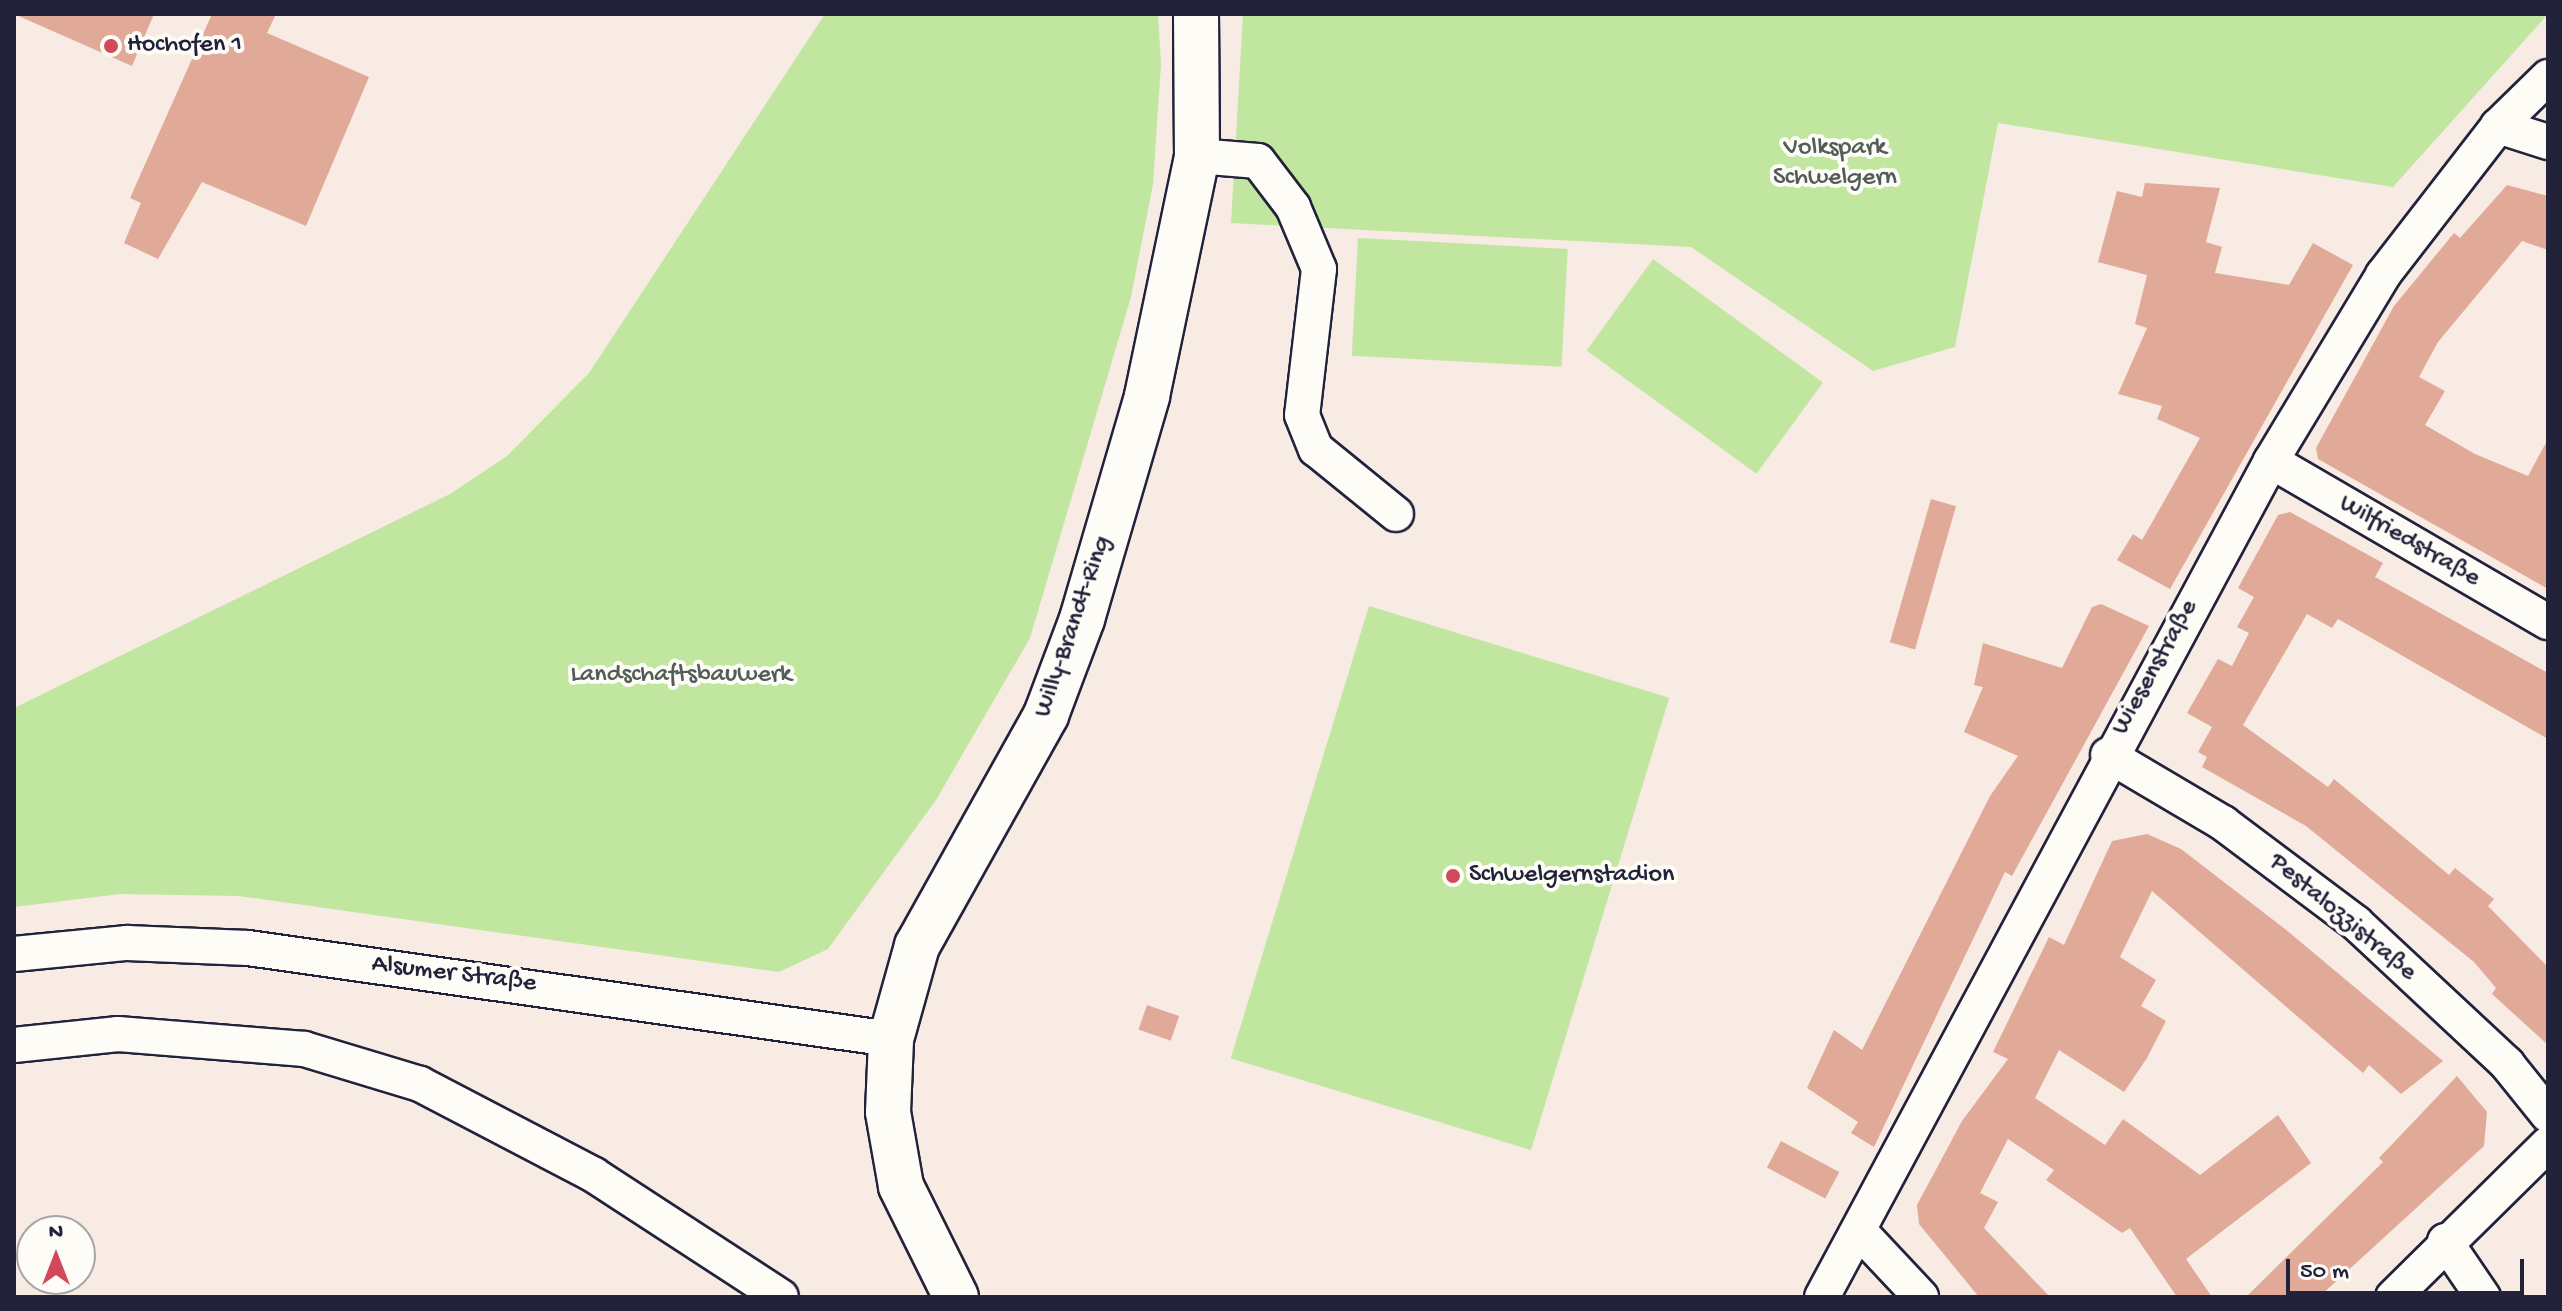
<!DOCTYPE html>
<html>
<head>
<meta charset="utf-8">
<style>
	body { margin:0 }
	#map { position:relative; width:2562px; height:1311px; overflow:hidden; background:#f7ebe4; font-family:"Gochi Hand",sans-serif }
	div>[style] { position:absolute }
	.green>* { inset:0; background:#c1e6a0; transform-origin:0 0 }
	.building>* { inset:0; background:#e0a998; transform-origin:0 0 }
	.roads { filter:drop-shadow(2px 0 #22223b) drop-shadow(-2px 0 #22223b) drop-shadow(0 2px #22223b) drop-shadow(0 -2px #22223b) }
	.minor>* { height:34px; margin:-17px; padding:0 17px; transform-origin:17px; border-radius:17px; background:#fdfcf7 }
	.major>* { height:44px; margin:-22px; padding:0 22px; transform-origin:22px; border-radius:22px; background:#fdfcf7 }
	.dots>* { width:22px; height:22px; translate:-50% -50%; box-sizing:border-box; border:4px solid #fdfcf7; border-radius:50% }
	span { translate:-50% -50%; white-space:nowrap; text-align:center; line-height:1.15; -webkit-text-stroke:8px #fdfcf7; paint-order:stroke }
	.poi-label { font-size:26px; color:#22223b }
	.left { translate:0 -50%; text-align:left }
	.park-label { font-size:26px; color:#525d59 }
	.street-label { font-size:26px; color:#22223b }
	.frame { position:absolute; inset:0; border:16px solid #22223b; pointer-events:none }
	.north { position:absolute; left:16px; top:1215px; width:80px; height:80px; box-sizing:border-box; background:#fdfcf7; border:2px solid #a5a5ac; border-radius:50%; rotate:0deg; font-size:22px; font-weight:700; line-height:32px; text-align:center; color:#22223b }
	.north::after { content:''; display:block; margin:auto; width:28px; height:36px; background:#d1495b; clip-path:polygon(50% 0,100% 100%,50% 72%,0 100%) }
	.scale { position:absolute; left:2286px; top:1259px; width:238px; height:36px; box-sizing:border-box; border:4px solid #22223b; border-top:0; padding-left:10px; font-size:24px; line-height:28px; white-space:nowrap; color:#22223b; -webkit-text-stroke:6px #fdfcf7; paint-order:stroke }
</style>
</head>
<body>
<div id="map">
	<div class="green">
		<div style="clip-path:polygon(825px 14px,1158px 14px,1161px 64px,1153px 184px,1131px 297px,1030px 638px,936px 800px,828px 949px,779px 972px,239px 896px,120px 894px,14px 907px,14px 708px,450px 494px,507px 456px,589px 373px)"></div>
		<div style="clip-path:polygon(1243px 14px,2548px 14px,2393px 187px,1998px 123px,1955px 347px,1873px 371px,1691px 247px,1231px 223px)"></div>
		<div style="left:1358px;top:238px;width:210px;height:118px;rotate:3deg"></div>
		<div style="left:1653px;top:259px;width:210px;height:113px;rotate:36deg"></div>
		<div style="left:1369px;top:606px;width:314px;height:473px;rotate:17deg"></div>
	</div>
	<div class="building">
		<div style="clip-path:polygon(14px 14px,154px 14px,132px 66px)"></div>
		<div style="clip-path:polygon(212px 14px,276px 14px,267px 33px,369px 77px,306px 226px,202px 182px,158px 259px,124px 243px,141px 203px,130px 198px)"></div>
		<div style="clip-path:polygon(2145px 183px,2220px 188px,2206px 242px,2222px 247px,2215px 273px,2289px 285px,2313px 243px,2353px 265px,2170px 589px,2117px 560px,2133px 534px,2142px 540px,2200px 438px,2157px 419px,2162px 406px,2118px 394px,2147px 328px,2135px 324px,2147px 275px,2098px 262px,2117px 191px,2142px 197px)"></div>
		<div style="clip-path:polygon(2507px 185px,2548px 196px,2548px 250px,2522px 241px,2438px 342px,2419px 377px,2445px 391px,2425px 425px,2475px 454px,2528px 476px,2548px 439px,2548px 589px,2318px 459px,2316px 448px,2394px 306px,2454px 233px,2460px 238px)"></div>
		<div style="left:1931px;top:499px;width:26px;height:149px;rotate:16deg"></div>
		<div style="clip-path:polygon(2290px 512px,2383px 563px,2375px 577px,2548px 673px,2548px 739px,2338px 619px,2332px 628px,2307px 614px,2243px 725px,2328px 787px,2334px 779px,2449px 875px,2455px 868px,2494px 899px,2488px 906px,2548px 967px,2548px 1045px,2492px 994px,2496px 988px,2474px 962px,2306px 826px,2202px 767px,2207px 757px,2198px 752px,2212px 727px,2187px 713px,2218px 659px,2232px 666px,2249px 633px,2237px 627px,2254px 597px,2238px 588px,2278px 515px)"></div>
		<div style="clip-path:polygon(2101px 604px,2149px 626px,2012px 876px,2005px 872px,1874px 1147px,1851px 1133px,1858px 1122px,1807px 1088px,1834px 1030px,1862px 1050px,1990px 796px,2018px 756px,1964px 732px,1983px 687px,1974px 685px,1983px 643px,2062px 668px,2092px 607px)"></div>
		<div style="clip-path:polygon(2147px 834px,2181px 849px,2285px 929px,2443px 1061px,2401px 1094px,2369px 1065px,2363px 1073px,2152px 891px,2120px 957px,2156px 980px,2141px 1006px,2166px 1021px,2147px 1058px,2124px 1092px,2059px 1050px,2035px 1098px,2105px 1145px,2123px 1119px,2200px 1175px,2278px 1115px,2311px 1163px,2186px 1259px,2212px 1297px,2177px 1297px,2130px 1228px,2122px 1233px,2046px 1180px,2054px 1170px,2008px 1139px,1980px 1193px,1998px 1202px,1984px 1228px,2050px 1297px,1979px 1297px,1919px 1224px,1917px 1205px,1962px 1121px,2008px 1059px,1993px 1052px,2049px 937px,2064px 945px,2112px 841px)"></div>
		<div style="left:1147px;top:1005px;width:34px;height:26px;rotate:19deg"></div>
		<div style="clip-path:polygon(2457px 1076px,2487px 1112px,2484px 1146px,2319px 1297px,2246px 1297px,2383px 1162px,2379px 1158px)"></div>
		<div style="left:1781px;top:1141px;width:66px;height:30px;rotate:28deg"></div>
	</div>
	<div class="roads">
		<div class="minor">
			<div style="left:2498px;top:126px;width:52px;rotate:17.7deg"></div>
			<div style="left:1197px;top:156px;width:61px;rotate:4.7deg"></div>
			<div style="left:1258px;top:161px;width:58px;rotate:52.7deg"></div>
			<div style="left:1293px;top:207px;width:67px;rotate:67.2deg"></div>
			<div style="left:1319px;top:269px;width:147px;rotate:96.6deg"></div>
			<div style="left:1302px;top:415px;width:37px;rotate:68deg"></div>
			<div style="left:1316px;top:449px;width:103px;rotate:39.1deg"></div>
			<div style="left:2271px;top:461px;width:320px;rotate:30.2deg"></div>
			<div style="left:2108px;top:755px;width:134px;rotate:30.6deg"></div>
			<div style="left:2223px;top:823px;width:166px;rotate:36.9deg"></div>
			<div style="left:2356px;top:923px;width:207px;rotate:43deg"></div>
			<div style="left:2507px;top:1064px;width:65px;rotate:51.2deg"></div>
			<div style="left:14px;top:954px;width:114px;rotate:-5.6deg"></div>
			<div style="left:127px;top:943px;width:121px;rotate:2.4deg"></div>
			<div style="left:248px;top:948px;width:649px;rotate:8.06deg"></div>
			<div style="left:14px;top:1045px;width:105px;rotate:-6deg"></div>
			<div style="left:118px;top:1034px;width:187px;rotate:4.6deg"></div>
			<div style="left:304px;top:1049px;width:121px;rotate:16.8deg"></div>
			<div style="left:420px;top:1084px;width:196px;rotate:27.6deg"></div>
			<div style="left:594px;top:1175px;width:223px;rotate:33.1deg"></div>
			<div style="left:1861px;top:1233px;width:88px;rotate:46.8deg"></div>
			<div style="left:2445px;top:1241px;width:68px;rotate:55.8deg"></div>
			<div style="left:1822px;top:1297px;width:949px;rotate:-61.76deg"></div>
			<div style="left:2271px;top:461px;width:217px;rotate:-58.9deg"></div>
			<div style="left:2383px;top:275px;width:188px;rotate:-52.3deg"></div>
			<div style="left:2498px;top:126px;width:70px;rotate:-44.4deg"></div>
			<div style="left:2393px;top:1297px;width:218px;rotate:-44.6deg"></div>
		</div>
		<div class="major">
			<div style="left:956px;top:1297px;width:124px;rotate:-116.4deg"></div>
			<div style="left:901px;top:1186px;width:75px;rotate:-100deg"></div>
			<div style="left:888px;top:1112px;width:73px;rotate:-87.6deg"></div>
			<div style="left:891px;top:1039px;width:97px;rotate:-74.4deg"></div>
			<div style="left:917px;top:946px;width:265px;rotate:-60.8deg"></div>
			<div style="left:1046px;top:715px;width:103px;rotate:-69.4deg"></div>
			<div style="left:1082px;top:619px;width:232px;rotate:-73.7deg"></div>
			<div style="left:1147px;top:396px;width:245px;rotate:-78.2deg"></div>
			<div style="left:1197px;top:156px;width:142px;rotate:-90.4deg"></div>
		</div>
	</div>
	<div class="dots">
		<div style="left:111px;top:46px;background:#d1495b"></div>
		<div style="left:1453px;top:876px;background:#d1495b"></div>
	</div>
	<div class="poi-label">
		<span class="left" style="left:127px;top:46px">Hochofen 1</span>
		<span class="left" style="left:1469px;top:876px">Schwelgernstadion</span>
	</div>
	<div class="park-label">
		<span style="left:1835px;top:164px">Volkspark<br>Schwelgern</span>
		<span style="left:681px;top:676px">Landschaftsbauwerk</span>
	</div>
	<div class="street-label">
		<span style="left:2409px;top:542px;rotate:30deg">Wilfriedstraße</span>
		<span style="left:1074px;top:627px;rotate:-71deg">Willy-Brandt-Ring</span>
		<span style="left:2156px;top:668px;rotate:-61deg">Wiesenstraße</span>
		<span style="left:2342px;top:918px;rotate:40deg">Pestalozzistraße</span>
		<span style="left:454px;top:975px;rotate:7deg">Alsumer Straße</span>
	</div>
	<div class="frame"></div>
	<div class="north">N</div>
	<div class="scale">50 m</div>
</div>
</body>
</html>
